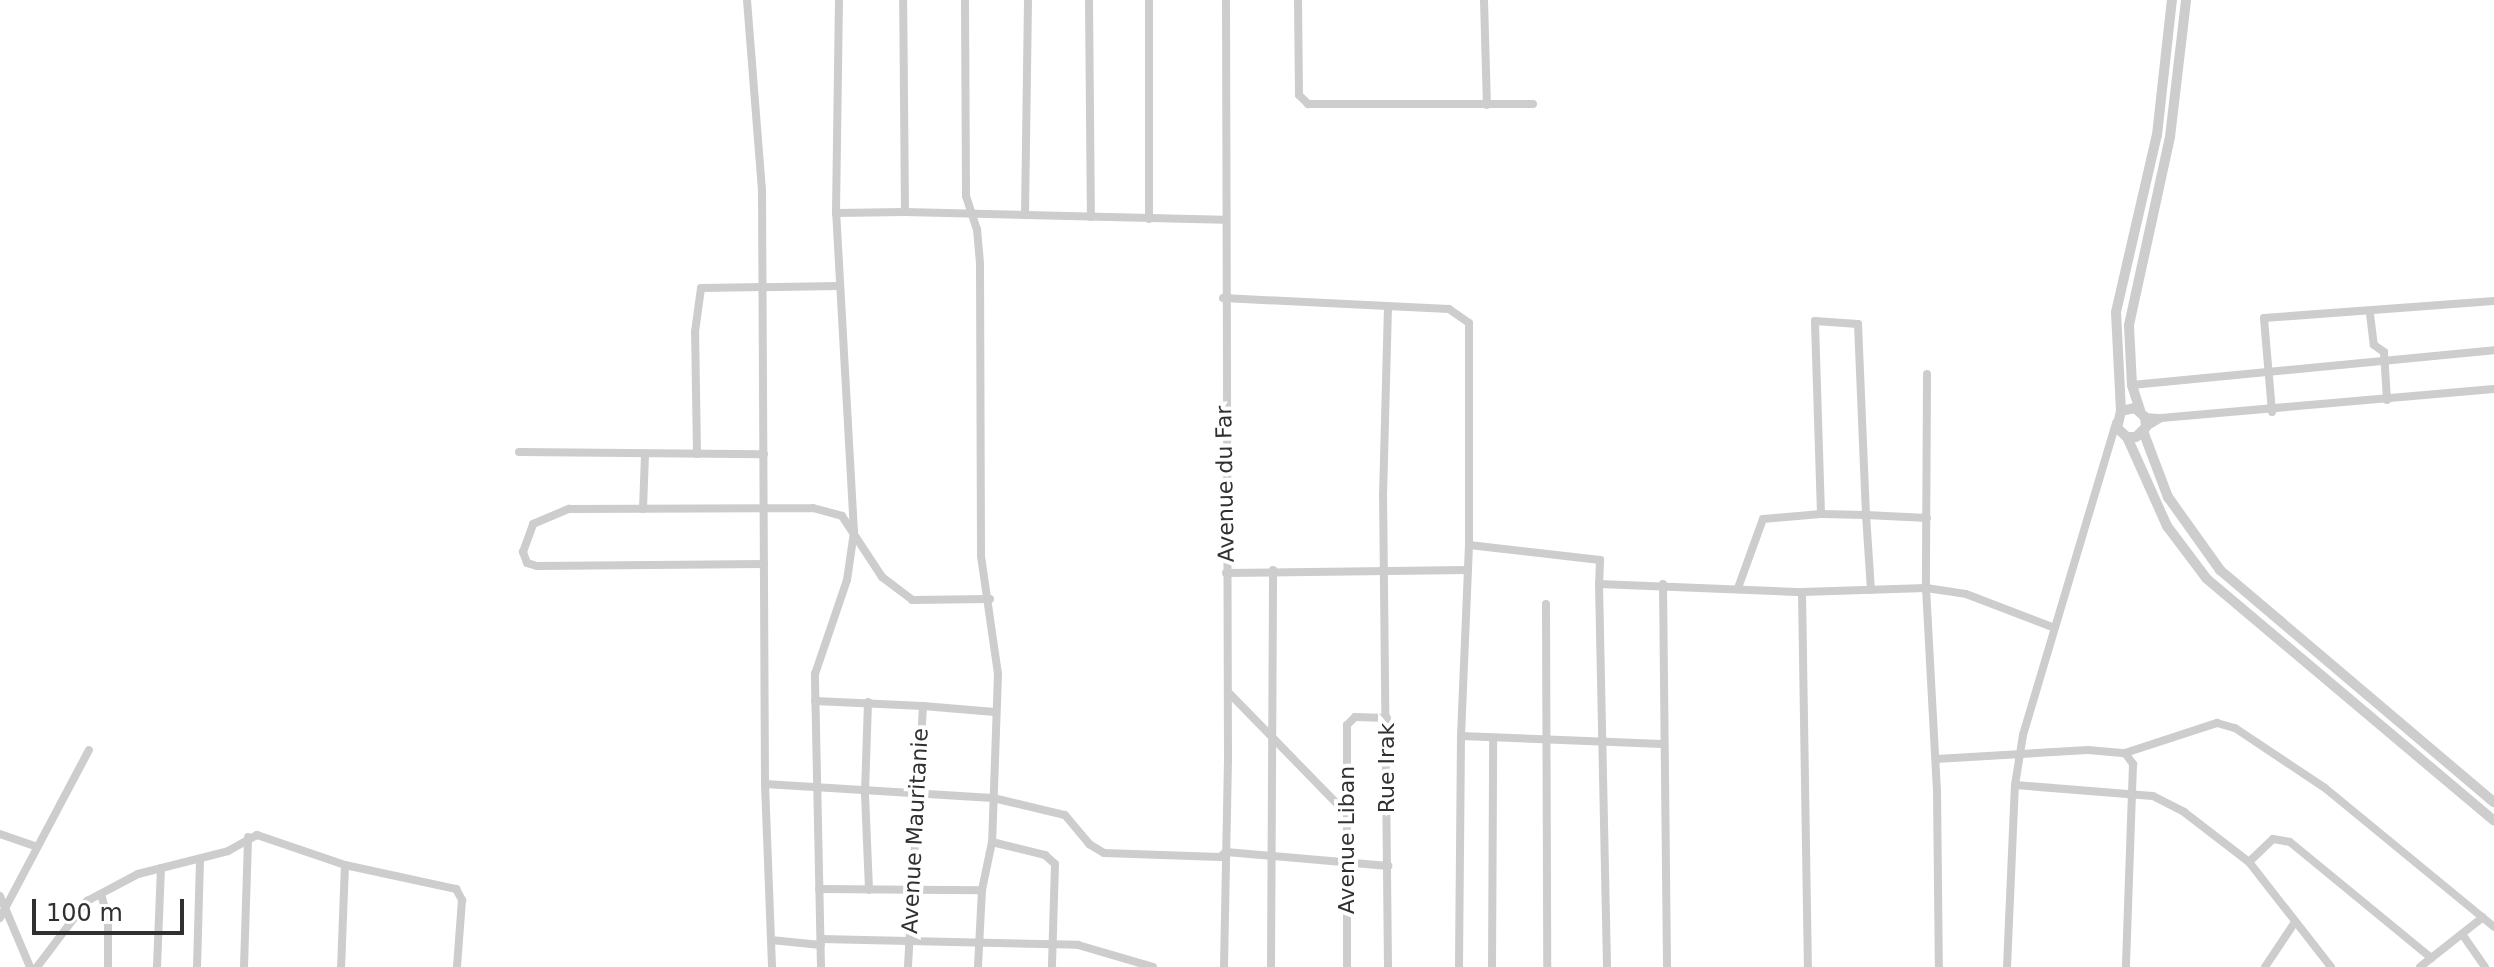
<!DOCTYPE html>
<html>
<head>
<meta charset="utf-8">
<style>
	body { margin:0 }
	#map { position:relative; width:2494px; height:967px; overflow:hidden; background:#fff; font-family:"DejaVu Sans",sans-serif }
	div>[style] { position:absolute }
	.minor>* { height:8px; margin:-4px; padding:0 4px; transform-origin:4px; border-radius:4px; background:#cdcdcd }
	.tertiary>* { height:10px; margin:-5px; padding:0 5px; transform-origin:5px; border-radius:5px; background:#cdcdcd }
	span { translate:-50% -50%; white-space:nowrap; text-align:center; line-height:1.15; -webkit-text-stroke:8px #fff; paint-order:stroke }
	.street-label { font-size:22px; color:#303030 }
	.scale { position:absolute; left:32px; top:899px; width:152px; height:36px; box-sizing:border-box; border:4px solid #303030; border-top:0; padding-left:10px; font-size:24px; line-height:28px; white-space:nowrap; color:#303030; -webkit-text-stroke:6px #fff; paint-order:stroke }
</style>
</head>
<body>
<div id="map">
	<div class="minor">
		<div style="left:747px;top:0;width:191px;rotate:85.5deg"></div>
		<div style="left:762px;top:190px;width:594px;rotate:89.71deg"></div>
		<div style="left:765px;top:784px;width:183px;rotate:87.8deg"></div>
		<div style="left:965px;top:0;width:196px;rotate:89.7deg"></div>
		<div style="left:966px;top:196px;width:35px;rotate:72deg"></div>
		<div style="left:977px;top:229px;width:36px;rotate:85deg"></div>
		<div style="left:980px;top:265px;width:291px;rotate:89.8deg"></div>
		<div style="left:981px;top:556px;width:119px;rotate:81.8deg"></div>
		<div style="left:998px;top:674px;width:168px;rotate:92deg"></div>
		<div style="left:992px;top:842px;width:49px;rotate:101.8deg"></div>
		<div style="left:982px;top:890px;width:77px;rotate:93deg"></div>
		<div style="left:1089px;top:0;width:217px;rotate:89.5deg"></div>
		<div style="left:1298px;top:0;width:95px;rotate:89.4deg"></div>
		<div style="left:1299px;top:95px;width:13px;rotate:45deg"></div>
		<div style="left:1308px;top:104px;width:225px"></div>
		<div style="left:1484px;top:0;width:105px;rotate:88.4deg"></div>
		<div style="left:905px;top:212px;width:318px;rotate:1.4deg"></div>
		<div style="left:836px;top:213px;width:69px;rotate:-0.8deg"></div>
		<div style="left:905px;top:212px;width:212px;rotate:-90.5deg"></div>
		<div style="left:1025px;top:215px;width:215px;rotate:-89.2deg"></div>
		<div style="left:1149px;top:219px;width:219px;rotate:-90deg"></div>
		<div style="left:1223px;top:298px;width:226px;rotate:2.8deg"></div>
		<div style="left:1449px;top:309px;width:24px;rotate:35deg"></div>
		<div style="left:1469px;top:323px;width:222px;rotate:90deg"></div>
		<div style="left:1469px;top:545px;width:191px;rotate:92.4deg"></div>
		<div style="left:1461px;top:736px;width:231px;rotate:90.5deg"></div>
		<div style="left:2370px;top:314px;width:31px;rotate:83deg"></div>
		<div style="left:2374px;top:345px;width:12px;rotate:35deg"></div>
		<div style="left:2384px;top:352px;width:48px;rotate:86.4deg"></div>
		<div style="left:1927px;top:374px;width:214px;rotate:90.3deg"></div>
		<div style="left:1926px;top:588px;width:202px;rotate:86.9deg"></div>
		<div style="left:1937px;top:790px;width:177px;rotate:89.4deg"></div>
		<div style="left:2132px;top:385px;width:364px;rotate:-5.5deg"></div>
		<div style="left:2272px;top:412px;width:94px;rotate:-94.9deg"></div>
		<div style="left:2264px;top:318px;width:231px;rotate:-4.2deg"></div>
		<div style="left:2145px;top:417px;width:16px;rotate:4deg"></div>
		<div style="left:2161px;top:418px;width:17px;rotate:149deg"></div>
		<div style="left:2161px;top:418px;width:334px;rotate:-5deg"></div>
		<div style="left:519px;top:452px;width:245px;rotate:0.5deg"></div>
		<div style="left:697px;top:454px;width:122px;rotate:-90.9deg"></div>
		<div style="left:695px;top:332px;width:44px;rotate:-82.2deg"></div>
		<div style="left:701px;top:288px;width:138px;rotate:-0.8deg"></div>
		<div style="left:643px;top:509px;width:55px;rotate:-87.9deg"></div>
		<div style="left:1821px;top:514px;width:193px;rotate:-91.8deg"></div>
		<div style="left:1815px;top:321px;width:43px;rotate:4deg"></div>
		<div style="left:1858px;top:324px;width:191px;rotate:87.6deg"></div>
		<div style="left:1866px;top:515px;width:61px;rotate:2.8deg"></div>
		<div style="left:1469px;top:545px;width:132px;rotate:6.5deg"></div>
		<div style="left:1600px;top:560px;width:24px;rotate:92deg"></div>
		<div style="left:1599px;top:584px;width:203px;rotate:2.3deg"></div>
		<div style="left:1802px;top:592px;width:124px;rotate:-1.8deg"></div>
		<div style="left:1926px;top:588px;width:40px;rotate:8.5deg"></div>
		<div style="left:1966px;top:594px;width:95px;rotate:20.9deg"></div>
		<div style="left:764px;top:564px;width:227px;rotate:179.5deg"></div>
		<div style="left:537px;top:566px;width:10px;rotate:-163deg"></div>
		<div style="left:527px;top:563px;width:12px;rotate:-110deg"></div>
		<div style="left:523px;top:552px;width:30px;rotate:-70deg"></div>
		<div style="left:533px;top:524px;width:39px;rotate:-23deg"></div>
		<div style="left:569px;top:509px;width:244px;rotate:-0.2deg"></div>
		<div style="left:813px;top:508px;width:30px;rotate:15deg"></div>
		<div style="left:842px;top:516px;width:73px;rotate:56.7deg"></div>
		<div style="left:882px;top:577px;width:38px;rotate:37deg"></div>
		<div style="left:912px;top:600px;width:78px;rotate:-0.7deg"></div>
		<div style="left:1226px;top:573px;width:242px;rotate:-0.7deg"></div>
		<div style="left:1599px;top:584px;width:383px;rotate:88.8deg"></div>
		<div style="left:1663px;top:584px;width:383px;rotate:89.4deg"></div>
		<div style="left:1738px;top:588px;width:73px;rotate:-70.1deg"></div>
		<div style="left:1763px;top:519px;width:58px;rotate:-4.9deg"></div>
		<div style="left:1821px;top:514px;width:45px;rotate:1.3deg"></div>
		<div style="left:1866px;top:515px;width:75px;rotate:86.2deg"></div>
		<div style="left:1802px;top:592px;width:375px;rotate:89.1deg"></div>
		<div style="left:1546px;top:604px;width:363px;rotate:89.8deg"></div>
		<div style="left:1228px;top:692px;width:172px;rotate:45.7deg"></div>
		<div style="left:815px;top:701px;width:108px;rotate:2.7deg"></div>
		<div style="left:923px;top:706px;width:261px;rotate:93.3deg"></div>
		<div style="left:868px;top:702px;width:92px;rotate:91.9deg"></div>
		<div style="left:865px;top:794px;width:96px;rotate:87.6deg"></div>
		<div style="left:923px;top:706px;width:72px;rotate:4.8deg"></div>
		<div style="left:1461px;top:736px;width:201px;rotate:2.3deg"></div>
		<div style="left:2125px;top:753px;width:97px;rotate:-18.1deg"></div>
		<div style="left:2217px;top:723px;width:19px;rotate:16deg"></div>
		<div style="left:2235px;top:728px;width:108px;rotate:33.7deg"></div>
		<div style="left:2325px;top:788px;width:219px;rotate:39.4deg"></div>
		<div style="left:1936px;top:759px;width:152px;rotate:-3.4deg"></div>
		<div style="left:2088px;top:750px;width:37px;rotate:5deg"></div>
		<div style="left:2125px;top:753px;width:14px;rotate:54deg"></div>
		<div style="left:2133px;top:764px;width:203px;rotate:92deg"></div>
		<div style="left:765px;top:784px;width:228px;rotate:3.5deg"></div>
		<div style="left:993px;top:798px;width:74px;rotate:13.3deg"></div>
		<div style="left:1065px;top:815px;width:38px;rotate:50deg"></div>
		<div style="left:1089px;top:844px;width:17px;rotate:31deg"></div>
		<div style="left:1104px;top:853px;width:116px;rotate:2deg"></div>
		<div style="left:1220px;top:857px;width:8px;rotate:-40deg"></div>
		<div style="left:1226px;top:852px;width:163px;rotate:4.9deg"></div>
		<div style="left:2015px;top:785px;width:138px;rotate:4.6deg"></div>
		<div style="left:2153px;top:796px;width:35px;rotate:27deg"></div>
		<div style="left:2184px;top:812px;width:82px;rotate:37.6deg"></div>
		<div style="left:2249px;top:862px;width:133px;rotate:52deg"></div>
		<div style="left:0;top:834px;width:39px;rotate:19deg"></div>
		<div style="left:992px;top:842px;width:55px;rotate:13.8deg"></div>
		<div style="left:1045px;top:855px;width:13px;rotate:42deg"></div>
		<div style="left:1055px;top:864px;width:103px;rotate:91.7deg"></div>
		<div style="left:2249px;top:862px;width:33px;rotate:-44deg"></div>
		<div style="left:2273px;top:839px;width:17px;rotate:10deg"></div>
		<div style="left:2290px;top:842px;width:183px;rotate:39.4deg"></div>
		<div style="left:345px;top:865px;width:114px;rotate:12.2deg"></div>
		<div style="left:456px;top:889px;width:13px;rotate:61deg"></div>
		<div style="left:462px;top:900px;width:67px;rotate:94.3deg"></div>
		<div style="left:819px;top:889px;width:163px;rotate:0.4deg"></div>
		<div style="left:101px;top:894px;width:27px;rotate:75deg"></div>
		<div style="left:108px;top:920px;width:47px;rotate:90deg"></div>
		<div style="left:0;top:896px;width:77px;rotate:67.1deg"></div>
		<div style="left:0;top:918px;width:190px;rotate:-62.1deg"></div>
		<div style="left:2462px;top:934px;width:40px;rotate:55.1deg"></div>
		<div style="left:821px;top:939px;width:257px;rotate:1.3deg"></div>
		<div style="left:1078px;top:945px;width:78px;rotate:16.3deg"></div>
		<div style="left:771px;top:940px;width:50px;rotate:5.7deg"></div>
		<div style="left:37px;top:967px;width:83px;rotate:-52.9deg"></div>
		<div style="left:87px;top:901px;width:58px;rotate:-27.9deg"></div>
		<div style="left:138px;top:874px;width:93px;rotate:-14.3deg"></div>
		<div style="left:228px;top:851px;width:33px;rotate:-29deg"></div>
		<div style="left:257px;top:835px;width:93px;rotate:18.8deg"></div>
		<div style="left:345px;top:865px;width:102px;rotate:92.2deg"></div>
		<div style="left:157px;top:967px;width:99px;rotate:-87.7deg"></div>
		<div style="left:197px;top:967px;width:107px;rotate:-88.4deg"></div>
		<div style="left:244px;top:967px;width:130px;rotate:-88.2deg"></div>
		<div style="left:821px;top:967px;width:293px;rotate:-91.2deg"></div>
		<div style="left:815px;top:674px;width:99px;rotate:-71.2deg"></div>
		<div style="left:847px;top:580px;width:49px;rotate:-81.7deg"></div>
		<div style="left:854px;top:532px;width:320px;rotate:-93.2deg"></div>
		<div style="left:836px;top:213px;width:213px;rotate:-89.2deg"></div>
		<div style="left:1224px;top:967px;width:206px;rotate:-88.9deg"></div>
		<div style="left:1228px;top:761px;width:761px;rotate:-90.15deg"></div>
		<div style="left:1271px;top:967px;width:397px;rotate:-89.7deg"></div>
		<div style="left:1347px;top:967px;width:242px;rotate:-90deg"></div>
		<div style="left:1347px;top:725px;width:11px;rotate:-45deg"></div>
		<div style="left:1355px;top:717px;width:32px;rotate:2deg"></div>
		<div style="left:1388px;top:967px;width:470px;rotate:-90.6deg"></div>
		<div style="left:1383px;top:497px;width:191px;rotate:-88.5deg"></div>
		<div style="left:1492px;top:967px;width:229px;rotate:-89.7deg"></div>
		<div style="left:2007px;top:967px;width:182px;rotate:-87.5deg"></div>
		<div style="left:2015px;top:785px;width:51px;rotate:-80.9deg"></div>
		<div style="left:2023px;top:735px;width:326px;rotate:-73.4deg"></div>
		<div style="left:2265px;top:967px;width:54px;rotate:-56.3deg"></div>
		<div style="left:2420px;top:967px;width:80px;rotate:-38.4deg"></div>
	</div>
	<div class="tertiary">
		<div style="left:2140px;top:410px;width:26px;rotate:-108deg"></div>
		<div style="left:2132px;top:385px;width:60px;rotate:-92.9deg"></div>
		<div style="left:2129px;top:325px;width:192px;rotate:-77.7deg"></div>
		<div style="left:2170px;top:137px;width:138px;rotate:-83.3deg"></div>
		<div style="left:2121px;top:411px;width:99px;rotate:-92.9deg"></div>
		<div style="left:2116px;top:312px;width:182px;rotate:-77deg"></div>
		<div style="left:2157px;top:135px;width:136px;rotate:-83.7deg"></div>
		<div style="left:2143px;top:431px;width:71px;rotate:69.3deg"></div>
		<div style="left:2168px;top:497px;width:90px;rotate:54.5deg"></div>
		<div style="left:2220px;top:570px;width:359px;rotate:40.3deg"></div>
		<div style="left:2127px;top:437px;width:9px"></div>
		<div style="left:2136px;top:437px;width:14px;rotate:-45deg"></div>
		<div style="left:2146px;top:427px;width:10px;rotate:-96deg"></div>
		<div style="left:2145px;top:417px;width:13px;rotate:-138deg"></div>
		<div style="left:2135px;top:408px;width:14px;rotate:168deg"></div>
		<div style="left:2121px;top:411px;width:17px;rotate:103deg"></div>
		<div style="left:2117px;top:428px;width:13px;rotate:42deg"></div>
		<div style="left:2127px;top:437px;width:98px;rotate:65.8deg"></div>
		<div style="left:2167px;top:526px;width:66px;rotate:53deg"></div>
		<div style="left:2207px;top:579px;width:375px;rotate:40.1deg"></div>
	</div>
	<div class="street-label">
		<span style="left:1225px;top:484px;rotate:-91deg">Avenue du Far</span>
		<span style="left:1387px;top:768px;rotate:-90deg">Rue Irak</span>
		<span style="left:915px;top:831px;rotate:-87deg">Avenue Mauritanie</span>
		<span style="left:1347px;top:840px;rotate:-90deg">Avenue Liban</span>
	</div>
	<div class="scale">100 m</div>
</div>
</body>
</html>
